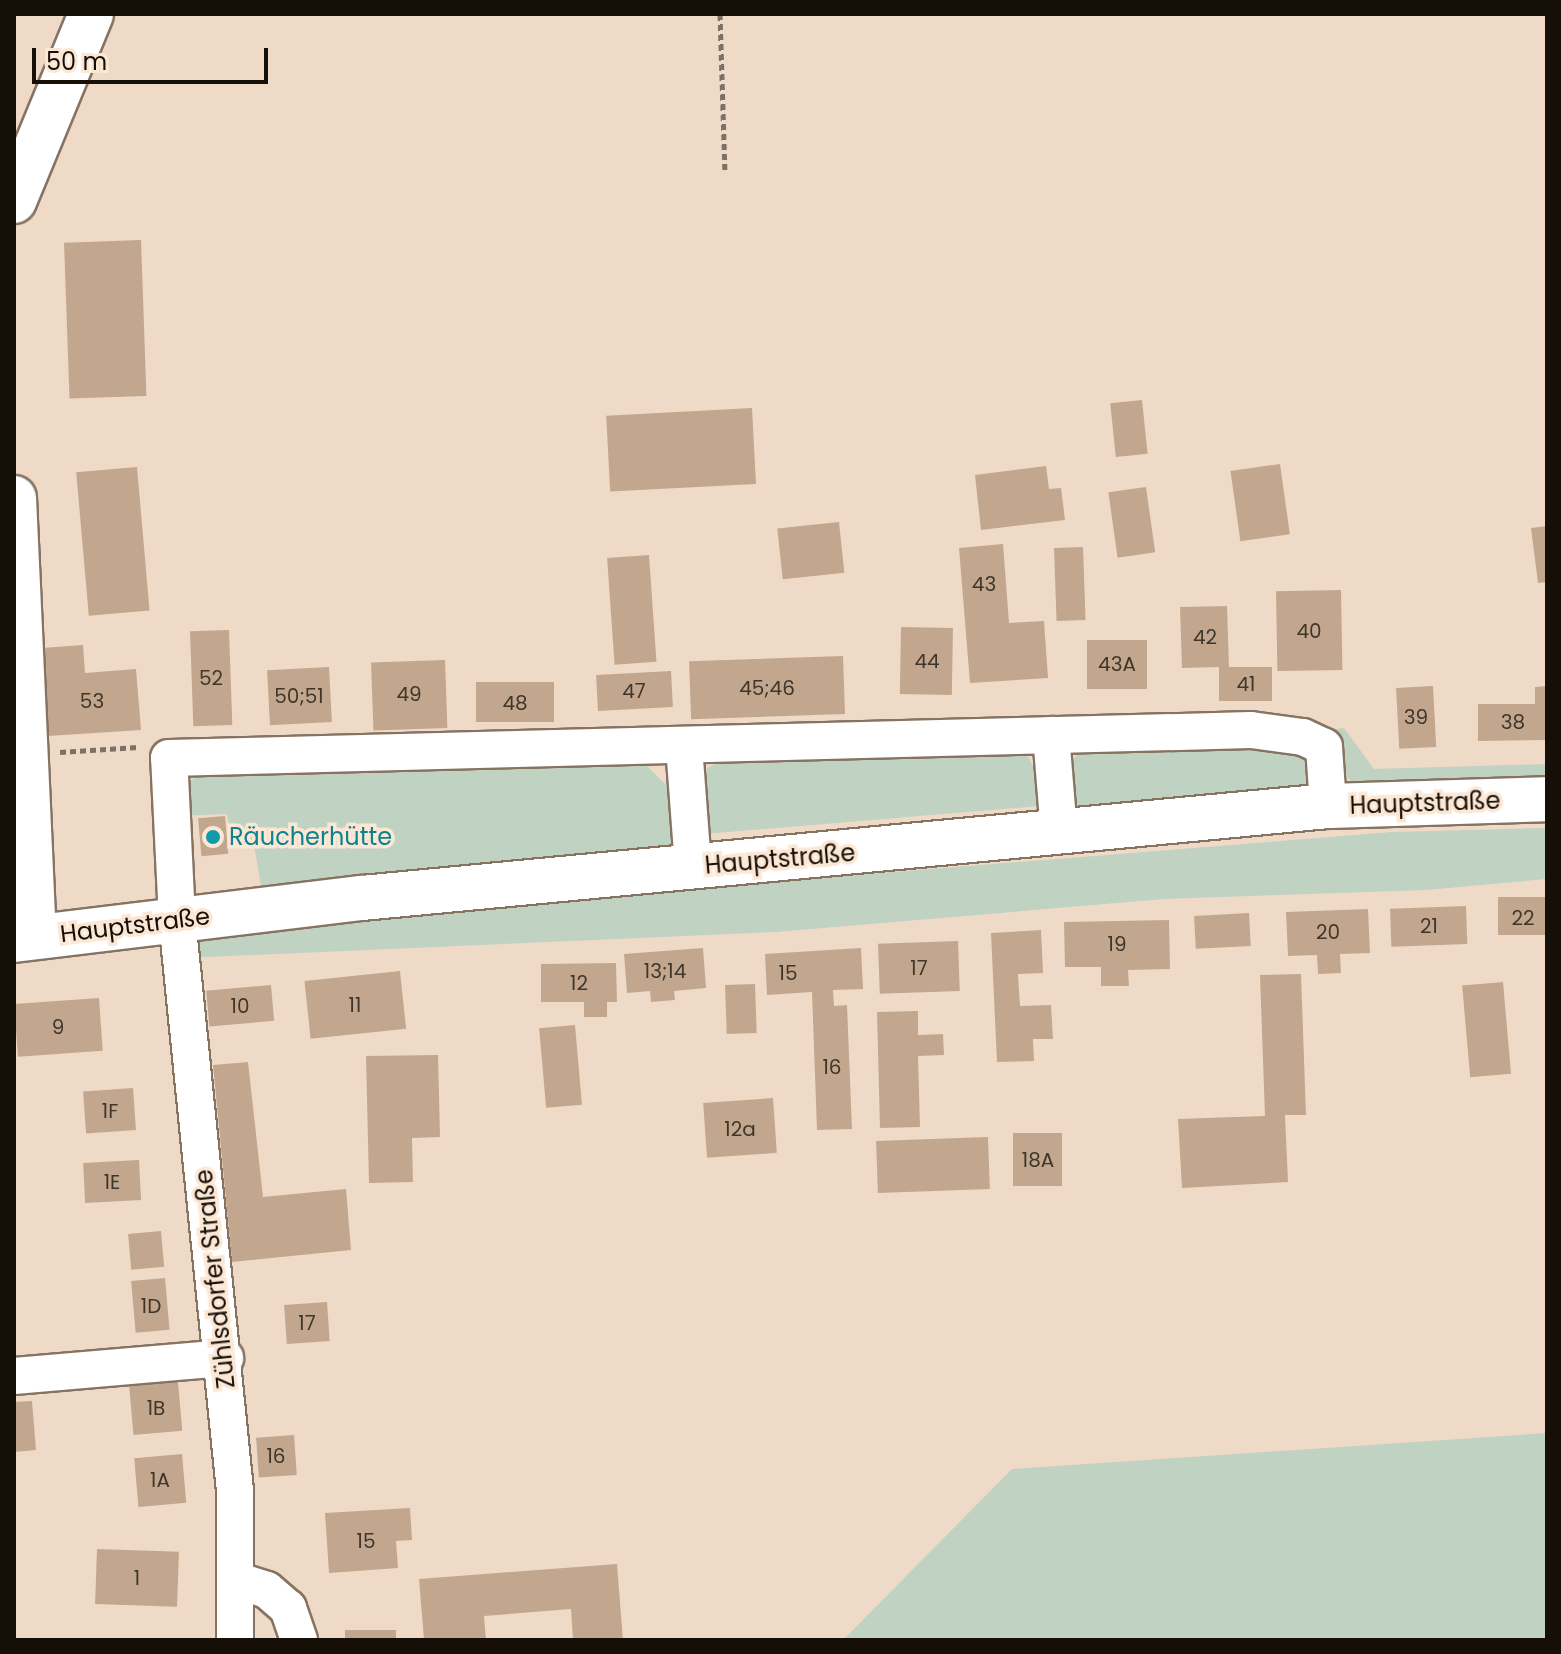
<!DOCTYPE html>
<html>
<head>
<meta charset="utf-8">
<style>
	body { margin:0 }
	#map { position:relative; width:1561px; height:1654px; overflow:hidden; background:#efdac8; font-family:Poppins,sans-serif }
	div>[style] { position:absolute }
	.green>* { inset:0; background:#c0d2c2 }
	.building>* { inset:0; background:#c2a78e; transform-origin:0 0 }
	.path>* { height:5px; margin-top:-2.5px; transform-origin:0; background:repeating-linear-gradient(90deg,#7d7064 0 6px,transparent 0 10px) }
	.roads { filter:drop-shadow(2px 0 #867362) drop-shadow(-2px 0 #867362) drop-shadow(0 2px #867362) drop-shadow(0 -2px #867362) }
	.minor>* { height:36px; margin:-18px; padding:0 18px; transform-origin:18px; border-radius:18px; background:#fff }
	.major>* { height:44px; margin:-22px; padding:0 22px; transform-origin:22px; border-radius:22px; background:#fff }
	.dots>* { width:22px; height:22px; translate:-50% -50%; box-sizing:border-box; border:4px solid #fce7d5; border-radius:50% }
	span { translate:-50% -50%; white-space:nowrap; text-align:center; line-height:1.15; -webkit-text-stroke:7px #fce7d5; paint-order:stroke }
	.number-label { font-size:20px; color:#40352a }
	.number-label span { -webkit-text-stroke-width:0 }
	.street-label { font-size:24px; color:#150f08 }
	.culture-label { font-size:24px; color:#0d838f }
	.left { translate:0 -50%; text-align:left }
	.frame { position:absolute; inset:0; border:16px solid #150f08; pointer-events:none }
	.scale { position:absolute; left:32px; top:48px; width:236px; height:36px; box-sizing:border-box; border:4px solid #150f08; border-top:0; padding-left:10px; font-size:24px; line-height:28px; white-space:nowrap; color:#150f08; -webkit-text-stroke:6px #fce7d5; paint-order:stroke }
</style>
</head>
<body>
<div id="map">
	<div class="green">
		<div style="clip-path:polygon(1344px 728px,1374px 769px,1547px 764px,1547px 783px,1357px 786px,1340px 771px,1335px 729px)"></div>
		<div style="clip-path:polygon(1299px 746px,1315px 778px,1301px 790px,1065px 811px,1070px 761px,1086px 747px)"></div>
		<div style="clip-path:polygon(1016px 749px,1029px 758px,1038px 777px,1039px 806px,704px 834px,701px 787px,707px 768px,736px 754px)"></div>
		<div style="clip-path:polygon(639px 758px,671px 790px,677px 847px,261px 886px,254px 845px,233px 847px,227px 814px,181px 816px,182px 786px,212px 768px)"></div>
		<div style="clip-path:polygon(1547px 828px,1547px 879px,1426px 890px,1164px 899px,776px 932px,184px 958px,189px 944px,247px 924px,1392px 832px)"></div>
		<div style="clip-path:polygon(1547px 1433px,1547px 1640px,843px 1640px,1012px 1469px)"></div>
	</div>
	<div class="building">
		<div style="left:141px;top:240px;width:156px;height:77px;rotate:88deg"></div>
		<div style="left:1142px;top:400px;width:54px;height:32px;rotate:84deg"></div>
		<div style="left:752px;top:408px;width:76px;height:146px;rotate:87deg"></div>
		<div style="left:1280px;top:464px;width:71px;height:50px;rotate:82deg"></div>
		<div style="clip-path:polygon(1046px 466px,1049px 489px,1061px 488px,1065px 520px,981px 530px,975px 475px)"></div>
		<div style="left:137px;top:467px;width:144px;height:61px;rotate:85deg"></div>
		<div style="left:1146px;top:487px;width:66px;height:38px;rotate:82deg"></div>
		<div style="left:839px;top:522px;width:51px;height:62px;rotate:84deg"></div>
		<div style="clip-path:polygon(1547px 526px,1547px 582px,1538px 583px,1531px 528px)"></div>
		<div style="clip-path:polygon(1003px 544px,1009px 623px,1044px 621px,1048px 678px,970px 683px,959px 548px)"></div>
		<div style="left:1083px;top:547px;width:73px;height:29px;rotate:88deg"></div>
		<div style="left:649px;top:555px;width:107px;height:42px;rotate:86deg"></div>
		<div style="left:1341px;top:590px;width:80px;height:65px;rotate:89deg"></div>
		<div style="clip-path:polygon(1227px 606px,1229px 667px,1272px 667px,1272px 701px,1219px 701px,1219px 667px,1182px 668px,1180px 607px)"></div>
		<div style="left:901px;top:627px;width:52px;height:67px;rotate:1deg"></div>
		<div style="left:229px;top:630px;width:95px;height:39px;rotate:88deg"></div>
		<div style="left:1087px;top:640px;width:60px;height:49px"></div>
		<div style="clip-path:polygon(83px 645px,85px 673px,136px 669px,141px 730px,48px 736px,42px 648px)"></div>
		<div style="left:843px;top:656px;width:58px;height:154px;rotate:88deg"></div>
		<div style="left:445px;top:660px;width:68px;height:74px;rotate:88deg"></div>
		<div style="left:329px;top:667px;width:55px;height:62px;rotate:87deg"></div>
		<div style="left:671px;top:671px;width:36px;height:75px;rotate:87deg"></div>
		<div style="left:554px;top:682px;width:40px;height:78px;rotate:90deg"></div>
		<div style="left:1433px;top:686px;width:61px;height:37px;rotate:87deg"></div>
		<div style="clip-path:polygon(1547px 686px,1547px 740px,1478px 741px,1478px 704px,1535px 704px,1535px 687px)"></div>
		<div style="left:225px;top:816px;width:38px;height:27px;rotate:85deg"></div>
		<div style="left:1547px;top:897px;width:38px;height:49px;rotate:90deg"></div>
		<div style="left:1466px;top:906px;width:38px;height:76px;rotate:88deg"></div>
		<div style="clip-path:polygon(1368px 909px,1370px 953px,1340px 954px,1341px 973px,1318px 974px,1317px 955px,1288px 956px,1286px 912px)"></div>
		<div style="left:1249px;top:913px;width:33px;height:55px;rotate:87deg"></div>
		<div style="clip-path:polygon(1169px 920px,1170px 969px,1128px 970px,1129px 986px,1101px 986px,1101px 967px,1065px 967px,1064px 922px)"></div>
		<div style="clip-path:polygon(1041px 930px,1043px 973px,1018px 974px,1020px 1006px,1051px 1005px,1053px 1039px,1033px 1039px,1034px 1061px,997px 1062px,991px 933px)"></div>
		<div style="left:958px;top:941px;width:50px;height:80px;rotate:88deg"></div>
		<div style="clip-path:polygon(703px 948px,706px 988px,674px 991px,675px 1000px,651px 1002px,650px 991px,627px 993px,624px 954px)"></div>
		<div style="clip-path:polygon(861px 948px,863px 989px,833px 990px,834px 1006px,847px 1005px,852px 1129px,817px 1130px,812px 992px,767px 995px,765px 954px)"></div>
		<div style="clip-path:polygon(616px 963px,617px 1002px,607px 1002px,607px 1017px,584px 1017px,584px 1002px,541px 1002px,541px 964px)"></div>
		<div style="left:400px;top:971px;width:58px;height:96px;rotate:84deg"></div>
		<div style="clip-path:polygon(1301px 974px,1306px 1115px,1285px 1115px,1288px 1182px,1182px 1188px,1178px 1119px,1265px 1116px,1260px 975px)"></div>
		<div style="left:1503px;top:982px;width:92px;height:41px;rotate:85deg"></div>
		<div style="left:755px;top:984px;width:49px;height:30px;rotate:88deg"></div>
		<div style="left:271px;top:985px;width:36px;height:65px;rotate:85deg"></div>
		<div style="left:99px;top:998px;width:53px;height:85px;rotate:86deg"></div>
		<div style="clip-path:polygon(918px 1011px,918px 1035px,943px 1034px,944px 1055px,918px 1056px,920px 1127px,880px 1128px,877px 1012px)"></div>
		<div style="left:575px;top:1025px;width:80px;height:36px;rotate:85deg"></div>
		<div style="clip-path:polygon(438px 1055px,440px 1137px,412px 1138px,413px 1182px,369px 1183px,366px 1056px)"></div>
		<div style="clip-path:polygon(248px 1062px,263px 1197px,346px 1189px,351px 1250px,232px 1262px,213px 1065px)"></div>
		<div style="left:133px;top:1088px;width:42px;height:50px;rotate:86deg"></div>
		<div style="left:773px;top:1098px;width:55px;height:70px;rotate:86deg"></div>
		<div style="left:1013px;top:1133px;width:49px;height:53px"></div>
		<div style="left:988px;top:1137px;width:52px;height:112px;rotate:88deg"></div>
		<div style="left:139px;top:1160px;width:40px;height:56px;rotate:87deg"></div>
		<div style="left:161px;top:1231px;width:36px;height:33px;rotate:85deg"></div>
		<div style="left:165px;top:1278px;width:52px;height:34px;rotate:85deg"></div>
		<div style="left:327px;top:1302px;width:39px;height:43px;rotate:86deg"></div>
		<div style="left:178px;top:1382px;width:49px;height:49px;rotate:85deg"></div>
		<div style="clip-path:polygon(32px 1401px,36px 1450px,14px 1452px,14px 1402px)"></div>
		<div style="left:294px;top:1435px;width:40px;height:38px;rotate:86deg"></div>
		<div style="left:182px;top:1454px;width:49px;height:48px;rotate:85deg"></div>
		<div style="clip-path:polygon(410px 1508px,412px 1540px,396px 1541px,398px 1568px,329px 1573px,325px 1513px)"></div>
		<div style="left:97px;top:1549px;width:82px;height:55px;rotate:2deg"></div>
		<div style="clip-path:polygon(617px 1564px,623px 1640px,573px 1640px,571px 1609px,484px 1616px,486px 1640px,424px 1640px,419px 1579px)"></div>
		<div style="left:345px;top:1630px;width:51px;height:10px"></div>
	</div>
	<div class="path">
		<div style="left:720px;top:14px;width:157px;rotate:88.2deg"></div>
		<div style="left:60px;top:752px;width:78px;rotate:-3.7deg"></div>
	</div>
	<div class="roads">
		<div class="minor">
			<div style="left:1051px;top:735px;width:97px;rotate:85.3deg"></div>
			<div style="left:684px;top:746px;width:121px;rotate:85.7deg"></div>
			<div style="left:14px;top:1376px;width:212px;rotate:-4.9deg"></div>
			<div style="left:239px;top:1581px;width:29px;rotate:18deg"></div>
			<div style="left:267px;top:1590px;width:28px;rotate:41deg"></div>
			<div style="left:288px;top:1608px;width:34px;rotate:71deg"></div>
			<div style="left:235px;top:1640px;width:149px;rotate:-90deg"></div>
			<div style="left:235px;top:1491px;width:575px;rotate:-95.79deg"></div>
			<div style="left:177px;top:919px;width:161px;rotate:-92.8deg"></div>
			<div style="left:169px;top:758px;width:1082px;rotate:-1.48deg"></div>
			<div style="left:1251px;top:730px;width:52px;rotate:7.7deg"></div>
			<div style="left:1303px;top:737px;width:23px;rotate:25deg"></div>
			<div style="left:1324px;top:747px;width:59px;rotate:86.1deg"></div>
		</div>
		<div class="major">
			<div style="left:14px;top:201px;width:202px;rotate:-67.6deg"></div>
			<div style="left:14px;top:498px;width:439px;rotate:87.4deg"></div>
			<div style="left:14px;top:940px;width:351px;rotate:-6.9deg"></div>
			<div style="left:362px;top:898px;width:970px;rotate:-5.44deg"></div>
			<div style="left:1328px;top:806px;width:219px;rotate:-1.8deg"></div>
		</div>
	</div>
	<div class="dots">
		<div style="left:213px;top:837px;background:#0f9aa8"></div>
	</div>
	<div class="number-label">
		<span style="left:984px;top:584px">43</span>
		<span style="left:1309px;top:631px">40</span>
		<span style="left:1205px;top:637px">42</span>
		<span style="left:927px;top:661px">44</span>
		<span style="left:1117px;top:664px">43A</span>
		<span style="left:211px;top:678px">52</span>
		<span style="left:1246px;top:684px">41</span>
		<span style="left:767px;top:688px">45;46</span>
		<span style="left:634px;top:691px">47</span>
		<span style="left:409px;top:694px">49</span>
		<span style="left:299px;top:696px">50;51</span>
		<span style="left:92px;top:701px">53</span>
		<span style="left:515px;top:703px">48</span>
		<span style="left:1416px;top:717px">39</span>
		<span style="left:1513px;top:722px">38</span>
		<span style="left:1523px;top:918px">22</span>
		<span style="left:1429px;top:926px">21</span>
		<span style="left:1328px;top:932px">20</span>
		<span style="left:1117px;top:944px">19</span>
		<span style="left:919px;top:968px">17</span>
		<span style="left:665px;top:971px">13;14</span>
		<span style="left:788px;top:973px">15</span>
		<span style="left:579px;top:983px">12</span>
		<span style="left:355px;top:1005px">11</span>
		<span style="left:240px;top:1006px">10</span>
		<span style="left:58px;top:1027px">9</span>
		<span style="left:832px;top:1067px">16</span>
		<span style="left:110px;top:1111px">1F</span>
		<span style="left:740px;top:1129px">12a</span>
		<span style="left:1038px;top:1160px">18A</span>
		<span style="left:112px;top:1182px">1E</span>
		<span style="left:151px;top:1306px">1D</span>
		<span style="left:307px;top:1323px">17</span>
		<span style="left:156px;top:1408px">1B</span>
		<span style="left:276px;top:1456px">16</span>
		<span style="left:160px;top:1480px">1A</span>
		<span style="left:366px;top:1541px">15</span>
		<span style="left:137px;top:1578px">1</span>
	</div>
	<div class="street-label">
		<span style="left:1425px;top:803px;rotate:-2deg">Hauptstraße</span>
		<span style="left:780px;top:859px;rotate:-5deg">Hauptstraße</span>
		<span style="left:135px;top:925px;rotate:-7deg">Hauptstraße</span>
		<span style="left:215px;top:1279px;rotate:-96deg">Zühlsdorfer Straße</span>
	</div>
	<div class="culture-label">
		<span class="left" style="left:229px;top:837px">Räucherhütte</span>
	</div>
	<div class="frame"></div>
	<div class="scale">50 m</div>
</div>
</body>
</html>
